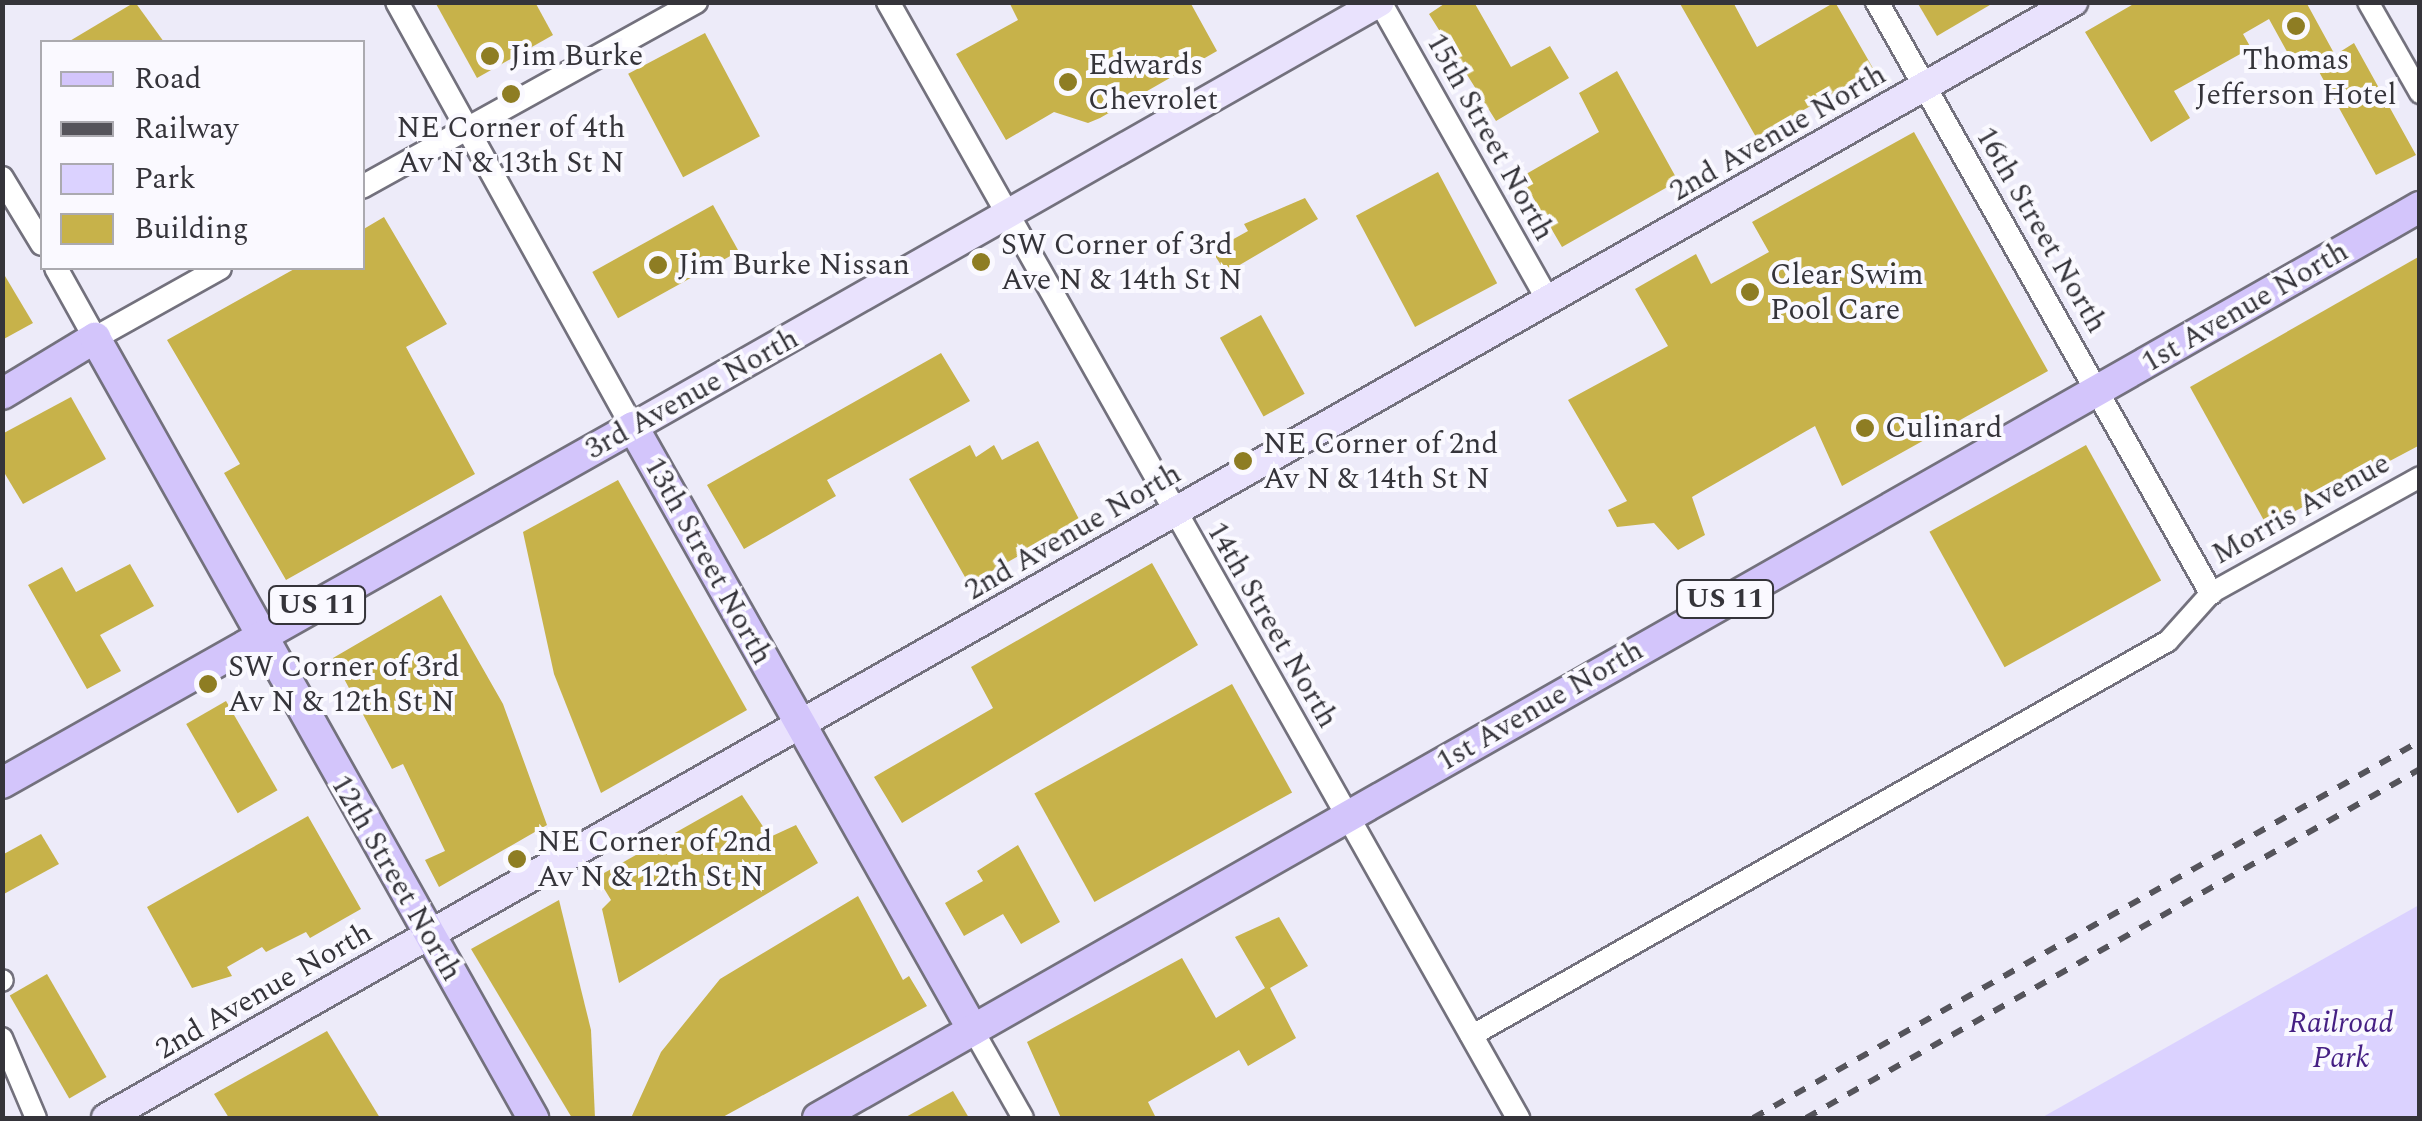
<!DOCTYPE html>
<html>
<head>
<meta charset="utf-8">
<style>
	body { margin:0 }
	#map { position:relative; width:2422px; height:1121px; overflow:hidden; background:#edebf9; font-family:Spectral,serif }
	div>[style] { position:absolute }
	.green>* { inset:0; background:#dbd2ff }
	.building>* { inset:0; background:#c7b24a; transform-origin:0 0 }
	.roads { filter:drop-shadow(2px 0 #73717d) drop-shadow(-2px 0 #73717d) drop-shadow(0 2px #73717d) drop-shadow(0 -2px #73717d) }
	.minor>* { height:20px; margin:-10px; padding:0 10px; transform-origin:10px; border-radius:10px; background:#fff }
	.tertiary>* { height:22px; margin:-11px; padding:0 11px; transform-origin:11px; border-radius:11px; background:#fff }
	.secondary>* { height:28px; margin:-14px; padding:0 14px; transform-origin:14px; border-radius:14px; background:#e9e2fd }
	.primary>* { height:30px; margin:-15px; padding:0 15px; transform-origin:15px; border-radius:15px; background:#d3c5fb }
	.rail>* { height:6px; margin-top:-3px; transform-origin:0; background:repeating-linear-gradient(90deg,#55545b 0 12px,transparent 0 24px) }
	.dots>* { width:28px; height:28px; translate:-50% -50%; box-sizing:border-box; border:5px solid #faf9ff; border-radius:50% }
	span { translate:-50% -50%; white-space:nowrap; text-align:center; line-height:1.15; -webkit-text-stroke:8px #faf9ff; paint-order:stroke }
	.shield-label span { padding:2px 8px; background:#faf9ff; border:2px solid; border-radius:8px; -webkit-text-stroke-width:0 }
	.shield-label { font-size:28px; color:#35343a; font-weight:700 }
	.poi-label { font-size:30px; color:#35343a }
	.left { translate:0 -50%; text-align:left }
	.street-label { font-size:30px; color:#35343a }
	.park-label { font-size:30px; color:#451f83; font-style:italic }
	.frame { position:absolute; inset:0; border:5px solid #35343a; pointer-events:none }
	.legend { position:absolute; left:40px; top:40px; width:325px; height:230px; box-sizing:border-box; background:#faf9ff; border:2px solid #abaab0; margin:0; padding:12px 18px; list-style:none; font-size:30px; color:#35343a }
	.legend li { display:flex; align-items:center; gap:20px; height:50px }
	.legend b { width:50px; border:2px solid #abaab0 }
</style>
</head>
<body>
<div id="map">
	<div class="green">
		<div style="clip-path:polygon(2419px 905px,2419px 1118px,2041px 1118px)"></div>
	</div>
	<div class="building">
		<div style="clip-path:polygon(135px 2px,164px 42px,68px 42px)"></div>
		<div style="clip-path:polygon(435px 2px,535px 2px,553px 35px,477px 78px)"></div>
		<div style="clip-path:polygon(1009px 2px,1190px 2px,1217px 51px,1100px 118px,1088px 123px,1054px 112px,1006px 140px,956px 54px,1018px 20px)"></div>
		<div style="clip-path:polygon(1447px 2px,1474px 2px,1511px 67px,1550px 46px,1569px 78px,1496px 121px,1429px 14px)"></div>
		<div style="clip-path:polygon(1679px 2px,1733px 2px,1757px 47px,1835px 2px,1874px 70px,1756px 137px)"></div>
		<div style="clip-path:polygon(1917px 2px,1995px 2px,1937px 36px)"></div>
		<div style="clip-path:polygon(2137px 2px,2306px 2px,2335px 55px,2354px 43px,2416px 155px,2376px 175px,2307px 50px,2291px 59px,2269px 19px,2243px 34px,2251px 48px,2174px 91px,2190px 118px,2151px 142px,2085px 32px)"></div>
		<div style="left:705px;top:33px;width:117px;height:87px;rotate:62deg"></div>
		<div style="clip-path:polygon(1617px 71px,1678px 181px,1562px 247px,1521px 177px,1599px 132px,1579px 93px)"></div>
		<div style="clip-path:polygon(1914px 132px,2048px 371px,1842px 486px,1815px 426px,1692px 497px,1705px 535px,1678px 550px,1654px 523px,1617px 527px,1608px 510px,1627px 501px,1568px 400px,1668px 346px,1635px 289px,1696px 254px,1711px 284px,1769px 252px,1752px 222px)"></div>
		<div style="left:1438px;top:172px;width:126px;height:93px;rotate:62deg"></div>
		<div style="clip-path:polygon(1305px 198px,1318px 219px,1226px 273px,1212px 251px,1248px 231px,1244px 224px)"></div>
		<div style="left:713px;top:205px;width:53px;height:138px;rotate:61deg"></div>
		<div style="clip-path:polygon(384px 217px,447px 324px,406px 347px,475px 474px,286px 580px,224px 473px,240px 464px,167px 340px,296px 268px,362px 268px,362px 230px)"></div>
		<div style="clip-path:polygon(2420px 256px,2420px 445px,2267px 526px,2190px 387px)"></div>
		<div style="clip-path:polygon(2px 271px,33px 323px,2px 340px)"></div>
		<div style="left:1261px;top:315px;width:90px;height:47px;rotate:61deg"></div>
		<div style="clip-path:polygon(941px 353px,970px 401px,827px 480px,836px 496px,744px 549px,707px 485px)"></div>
		<div style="clip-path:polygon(71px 397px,106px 459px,23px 504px,2px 469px,2px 434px)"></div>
		<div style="clip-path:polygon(1038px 441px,1080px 521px,969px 584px,909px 479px,970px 445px,976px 457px,994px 445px,1002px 460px)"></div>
		<div style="left:2086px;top:445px;width:155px;height:179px;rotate:61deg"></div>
		<div style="clip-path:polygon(618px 480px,747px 710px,601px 793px,554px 674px,523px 532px)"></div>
		<div style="clip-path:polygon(1152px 563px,1198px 645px,902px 823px,874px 777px,993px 708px,971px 667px)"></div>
		<div style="clip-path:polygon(130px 564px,154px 606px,100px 635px,121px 671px,87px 689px,28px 585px,62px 567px,76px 592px)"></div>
		<div style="clip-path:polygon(441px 595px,503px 704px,547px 825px,439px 887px,425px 860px,445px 851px,403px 764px,392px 769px,333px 658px)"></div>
		<div style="left:1232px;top:684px;width:124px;height:226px;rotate:61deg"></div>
		<div style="left:226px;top:701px;width:103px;height:46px;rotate:60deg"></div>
		<div style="clip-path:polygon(742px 795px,770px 837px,796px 825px,818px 863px,619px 983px,602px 909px,611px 900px,597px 877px)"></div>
		<div style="clip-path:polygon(308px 816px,361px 909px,310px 938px,306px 932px,266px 952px,262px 947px,227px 967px,232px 976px,192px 988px,147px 907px)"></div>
		<div style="clip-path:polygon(41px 834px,59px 864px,2px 895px,2px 855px)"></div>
		<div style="clip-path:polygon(1018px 845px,1060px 922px,1021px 944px,1003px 914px,964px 936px,945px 903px,983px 881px,977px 871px)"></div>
		<div style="clip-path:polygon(858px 896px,903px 980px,909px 976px,927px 1006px,721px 1118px,631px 1118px,661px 1052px,720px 979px)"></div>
		<div style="clip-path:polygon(559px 900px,591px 1030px,595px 1118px,572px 1118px,471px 949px)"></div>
		<div style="clip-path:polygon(1279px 917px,1308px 966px,1270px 988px,1296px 1038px,1248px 1066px,1239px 1050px,1148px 1102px,1156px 1118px,1061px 1118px,1027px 1042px,1182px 958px,1216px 1018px,1265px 988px,1235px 937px)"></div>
		<div style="left:47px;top:974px;width:119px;height:43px;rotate:60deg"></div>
		<div style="clip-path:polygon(327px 1031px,380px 1118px,229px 1118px,214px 1094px)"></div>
		<div style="clip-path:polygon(953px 1091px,969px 1118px,904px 1118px)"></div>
	</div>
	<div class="roads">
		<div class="minor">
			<div style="left:2368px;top:2px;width:105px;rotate:60.3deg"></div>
			<div style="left:2px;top:981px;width:1px;rotate:-45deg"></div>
			<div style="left:973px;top:1030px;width:101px;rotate:60.4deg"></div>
			<div style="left:1471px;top:1036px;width:801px;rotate:-29.54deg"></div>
			<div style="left:2168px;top:641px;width:64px;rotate:-48.1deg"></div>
			<div style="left:2211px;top:593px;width:239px;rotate:-29deg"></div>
			<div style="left:2px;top:1038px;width:87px;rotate:67deg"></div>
		</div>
		<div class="tertiary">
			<div style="left:397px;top:2px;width:486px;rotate:61deg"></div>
			<div style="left:888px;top:2px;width:1282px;rotate:60.55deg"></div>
			<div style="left:1380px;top:2px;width:342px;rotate:60.6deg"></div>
			<div style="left:1877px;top:2px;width:679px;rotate:60.53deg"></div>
			<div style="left:2px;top:178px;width:77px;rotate:58.8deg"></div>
			<div style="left:362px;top:187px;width:382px;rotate:-29deg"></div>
			<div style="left:56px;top:268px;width:80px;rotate:60.9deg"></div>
			<div style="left:95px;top:338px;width:143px;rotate:-29.2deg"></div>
		</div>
		<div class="secondary">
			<div style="left:633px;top:427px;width:859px;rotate:-29.64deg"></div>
			<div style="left:106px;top:1118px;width:2262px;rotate:-29.57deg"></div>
		</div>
		<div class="primary">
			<div style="left:2px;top:394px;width:109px;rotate:-31.1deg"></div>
			<div style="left:95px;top:338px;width:895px;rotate:60.68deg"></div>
			<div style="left:2px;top:783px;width:724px;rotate:-29.43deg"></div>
			<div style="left:633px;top:427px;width:692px;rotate:60.58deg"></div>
			<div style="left:818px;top:1118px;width:1843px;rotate:-29.63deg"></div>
		</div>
	</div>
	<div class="rail">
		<div style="left:1753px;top:1118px;width:766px;rotate:-29.48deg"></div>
		<div style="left:1806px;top:1118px;width:706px;rotate:-29.61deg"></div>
	</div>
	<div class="dots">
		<div style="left:2296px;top:26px;background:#8e7d23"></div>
		<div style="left:490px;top:56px;background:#8e7d23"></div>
		<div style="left:1068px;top:82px;background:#8e7d23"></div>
		<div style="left:511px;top:94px;background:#8e7d23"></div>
		<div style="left:981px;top:262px;background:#8e7d23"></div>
		<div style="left:658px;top:265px;background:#8e7d23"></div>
		<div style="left:1750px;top:292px;background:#8e7d23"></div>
		<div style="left:1865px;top:428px;background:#8e7d23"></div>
		<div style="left:1243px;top:461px;background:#8e7d23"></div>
		<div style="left:208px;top:684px;background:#8e7d23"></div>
		<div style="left:517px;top:859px;background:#8e7d23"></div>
	</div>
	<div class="shield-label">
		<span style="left:1725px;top:599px">US 11</span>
		<span style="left:317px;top:605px">US 11</span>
	</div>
	<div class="poi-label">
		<span class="left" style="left:510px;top:56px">Jim Burke</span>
		<span style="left:2296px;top:77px">Thomas<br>Jefferson Hotel</span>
		<span class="left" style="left:1088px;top:82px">Edwards<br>Chevrolet</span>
		<span style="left:511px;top:145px">NE Corner of 4th<br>Av N &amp; 13th St N</span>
		<span class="left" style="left:1001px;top:262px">SW Corner of 3rd<br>Ave N &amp; 14th St N</span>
		<span class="left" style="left:678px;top:265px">Jim Burke Nissan</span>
		<span class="left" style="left:1770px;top:292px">Clear Swim<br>Pool Care</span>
		<span class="left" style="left:1885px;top:428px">Culinard</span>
		<span class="left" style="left:1263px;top:461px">NE Corner of 2nd<br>Av N &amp; 14th St N</span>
		<span class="left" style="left:228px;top:684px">SW Corner of 3rd<br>Av N &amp; 12th St N</span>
		<span class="left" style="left:537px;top:859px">NE Corner of 2nd<br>Av N &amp; 12th St N</span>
	</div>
	<div class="street-label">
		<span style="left:1778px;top:133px;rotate:-30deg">2nd Avenue North</span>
		<span style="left:1490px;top:137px;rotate:61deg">15th Street North</span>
		<span style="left:2041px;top:230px;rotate:60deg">16th Street North</span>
		<span style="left:2245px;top:307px;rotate:-30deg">1st Avenue North</span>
		<span style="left:692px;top:394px;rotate:-29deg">3rd Avenue North</span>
		<span style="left:2301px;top:509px;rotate:-29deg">Morris Avenue</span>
		<span style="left:1073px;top:532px;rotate:-30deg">2nd Avenue North</span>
		<span style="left:708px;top:561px;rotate:61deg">13th Street North</span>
		<span style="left:1272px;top:625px;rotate:60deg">14th Street North</span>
		<span style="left:1540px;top:706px;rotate:-30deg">1st Avenue North</span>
		<span style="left:396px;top:878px;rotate:60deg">12th Street North</span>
		<span style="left:264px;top:991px;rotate:-30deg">2nd Avenue North</span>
	</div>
	<div class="park-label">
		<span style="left:2341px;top:1040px">Railroad<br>Park</span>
	</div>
	<div class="frame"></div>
	<ul class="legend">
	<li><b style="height:12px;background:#d3c5fb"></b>Road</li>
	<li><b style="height:12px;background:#55545b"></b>Railway</li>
	<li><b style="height:28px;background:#dbd2ff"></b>Park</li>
	<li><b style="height:28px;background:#c7b24a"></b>Building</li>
	</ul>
</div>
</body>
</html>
